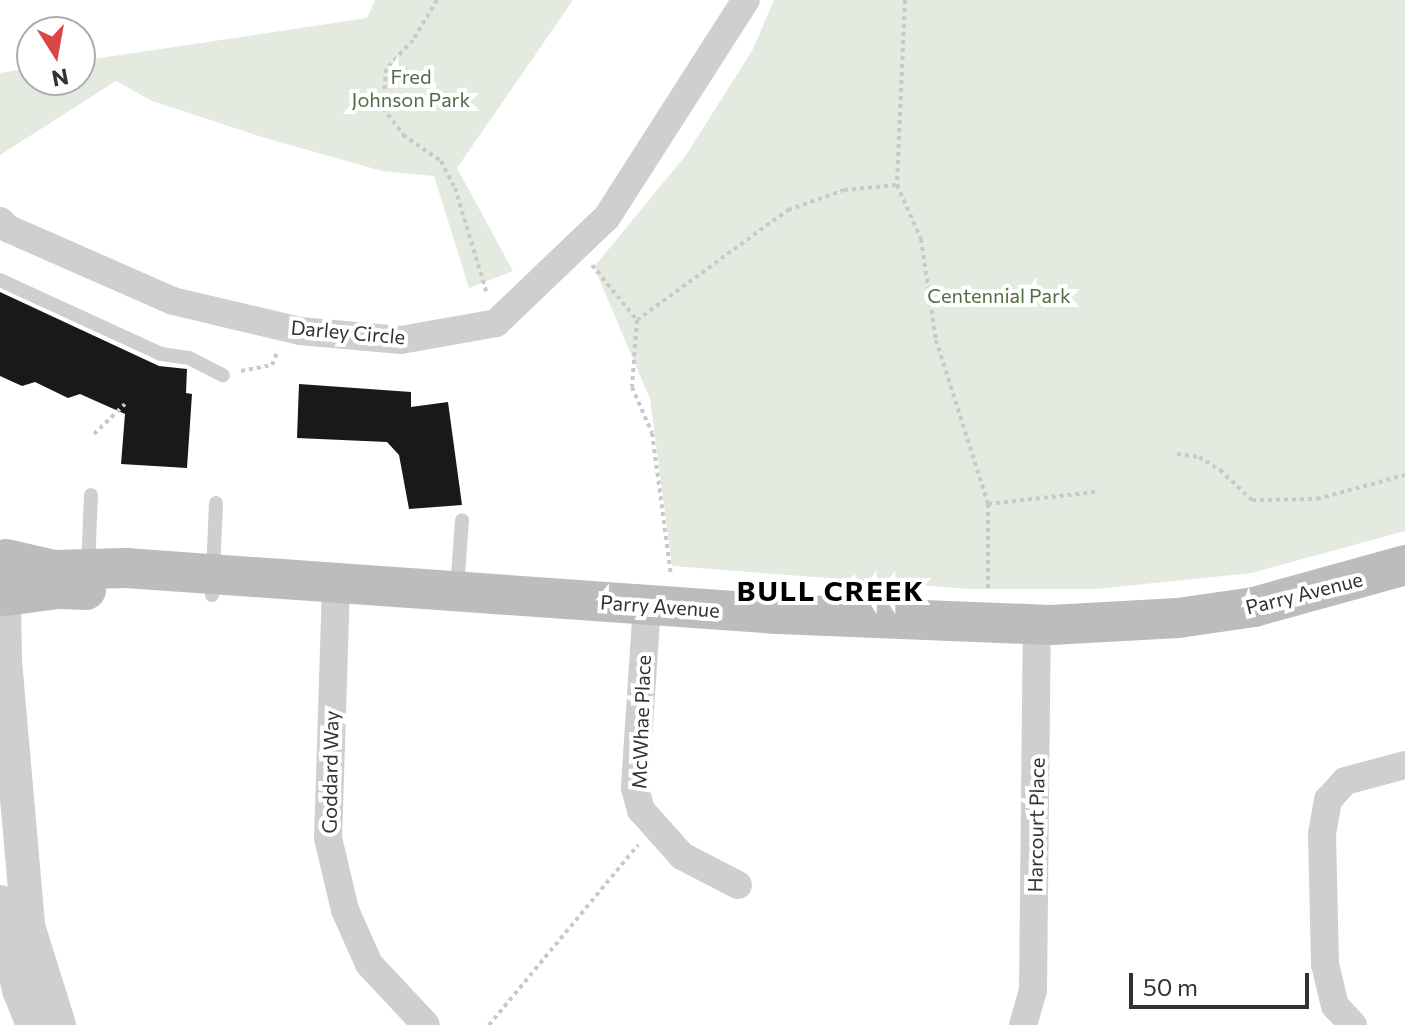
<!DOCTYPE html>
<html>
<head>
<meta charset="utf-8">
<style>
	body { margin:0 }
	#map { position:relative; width:1405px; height:1025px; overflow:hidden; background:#fff; font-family:Commissioner,sans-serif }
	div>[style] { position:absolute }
	.green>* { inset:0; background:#e4eadf }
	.building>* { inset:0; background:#191919 }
	.path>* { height:4px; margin-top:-2px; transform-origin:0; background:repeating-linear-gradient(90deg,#c9c9c9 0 4px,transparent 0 8px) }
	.service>* { height:14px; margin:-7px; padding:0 7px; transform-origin:7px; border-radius:7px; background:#cfcfcf }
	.minor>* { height:28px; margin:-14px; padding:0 14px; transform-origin:14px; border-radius:14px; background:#cfcfcf }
	.tertiary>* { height:34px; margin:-17px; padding:0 17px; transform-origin:17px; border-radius:17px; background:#cfcfcf }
	.secondary>* { height:40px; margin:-20px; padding:0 20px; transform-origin:20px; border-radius:20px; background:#bcbcbc }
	span { translate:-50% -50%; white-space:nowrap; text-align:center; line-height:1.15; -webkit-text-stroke:8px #fff; paint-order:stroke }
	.park-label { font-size:20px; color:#516b42 }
	.street-label { font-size:20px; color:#323232 }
	.district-label { font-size:28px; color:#000; font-weight:700; letter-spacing:2px }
	.north { position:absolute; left:16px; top:16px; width:80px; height:80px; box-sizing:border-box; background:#fff; border:2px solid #adadad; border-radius:50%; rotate:169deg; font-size:22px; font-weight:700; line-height:32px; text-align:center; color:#323232 }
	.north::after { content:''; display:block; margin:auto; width:28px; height:36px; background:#d94744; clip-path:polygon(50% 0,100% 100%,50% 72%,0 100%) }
	.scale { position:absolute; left:1129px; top:973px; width:180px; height:36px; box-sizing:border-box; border:4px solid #323232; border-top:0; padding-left:10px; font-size:24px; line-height:28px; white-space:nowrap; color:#323232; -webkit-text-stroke:6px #fff; paint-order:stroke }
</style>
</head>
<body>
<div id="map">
	<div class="green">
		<div style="clip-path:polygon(375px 0,573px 0,457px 168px,513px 271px,469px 288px,434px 176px,382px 171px,262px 137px,152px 101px,116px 81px,0 155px,0 73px,32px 68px,32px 80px,80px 80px,80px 61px,367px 18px)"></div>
		<div style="clip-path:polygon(774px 0,1405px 0,1405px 531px,1252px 573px,1096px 589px,971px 589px,672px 566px,650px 399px,594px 267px,686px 155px,752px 51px)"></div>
	</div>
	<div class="building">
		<div style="clip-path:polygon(0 292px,159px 366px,187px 369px,186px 393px,192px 394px,187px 468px,121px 464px,125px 414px,80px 394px,68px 398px,35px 382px,22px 386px,0 376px)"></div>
		<div style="clip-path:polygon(299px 384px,411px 392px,411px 407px,448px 402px,462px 505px,409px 509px,399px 455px,387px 442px,297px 438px)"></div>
	</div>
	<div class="path">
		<div style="left:437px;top:0;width:47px;rotate:121deg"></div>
		<div style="left:413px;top:40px;width:40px;rotate:133deg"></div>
		<div style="left:386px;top:69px;width:39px;rotate:94deg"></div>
		<div style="left:383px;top:108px;width:34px;rotate:53deg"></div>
		<div style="left:403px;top:135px;width:46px;rotate:34.4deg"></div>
		<div style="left:441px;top:161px;width:30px;rotate:63deg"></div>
		<div style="left:455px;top:188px;width:111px;rotate:73.2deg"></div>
		<div style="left:905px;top:0;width:185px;rotate:92.5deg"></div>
		<div style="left:897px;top:185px;width:59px;rotate:66deg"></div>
		<div style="left:921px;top:239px;width:102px;rotate:81.6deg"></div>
		<div style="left:936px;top:340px;width:172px;rotate:72.4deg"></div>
		<div style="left:988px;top:504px;width:87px;rotate:90deg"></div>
		<div style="left:592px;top:265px;width:71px;rotate:50.7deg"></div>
		<div style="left:637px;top:320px;width:187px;rotate:-36.1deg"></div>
		<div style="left:788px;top:210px;width:59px;rotate:-19.7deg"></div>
		<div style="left:844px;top:190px;width:53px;rotate:-5.4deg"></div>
		<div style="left:637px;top:320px;width:67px;rotate:94.3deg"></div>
		<div style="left:632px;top:387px;width:50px;rotate:66.5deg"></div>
		<div style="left:652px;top:433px;width:143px;rotate:82.4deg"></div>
		<div style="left:241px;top:371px;width:32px;rotate:-11deg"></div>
		<div style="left:272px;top:365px;width:16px;rotate:-68deg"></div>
		<div style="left:94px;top:434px;width:43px;rotate:-44.1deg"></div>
		<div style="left:1177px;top:454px;width:22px;rotate:8deg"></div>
		<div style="left:1199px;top:457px;width:25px;rotate:32deg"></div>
		<div style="left:1220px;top:470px;width:44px;rotate:43.2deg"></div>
		<div style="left:1252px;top:500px;width:65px;rotate:-0.9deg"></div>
		<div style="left:1317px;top:499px;width:91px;rotate:-15.3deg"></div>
		<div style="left:988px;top:504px;width:108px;rotate:-6.4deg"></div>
		<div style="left:489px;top:1025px;width:234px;rotate:-50.4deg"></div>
	</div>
	<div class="service">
		<div style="left:0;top:280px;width:177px;rotate:24.7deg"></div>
		<div style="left:161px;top:354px;width:28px;rotate:8deg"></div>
		<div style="left:189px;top:358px;width:38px;rotate:27deg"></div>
		<div style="left:88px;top:567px;width:72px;rotate:-87.6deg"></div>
		<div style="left:457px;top:588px;width:68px;rotate:-85.8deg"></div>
		<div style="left:212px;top:595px;width:92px;rotate:-87.5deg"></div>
	</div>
	<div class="minor">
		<div style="left:0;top:221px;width:12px;rotate:42deg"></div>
		<div style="left:9px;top:229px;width:179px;rotate:23.7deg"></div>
		<div style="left:173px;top:301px;width:130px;rotate:13.3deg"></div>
		<div style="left:300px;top:331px;width:101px;rotate:5.1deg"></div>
		<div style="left:401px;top:340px;width:97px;rotate:-10.1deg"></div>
		<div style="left:496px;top:323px;width:153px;rotate:-43.7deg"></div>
		<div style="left:607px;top:217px;width:258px;rotate:-57.4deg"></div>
		<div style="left:336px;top:585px;width:253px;rotate:91.8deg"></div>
		<div style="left:328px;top:838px;width:74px;rotate:76.7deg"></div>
		<div style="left:345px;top:910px;width:59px;rotate:66deg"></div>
		<div style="left:369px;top:964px;width:83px;rotate:46.9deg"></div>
		<div style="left:647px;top:605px;width:183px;rotate:93.8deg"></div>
		<div style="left:635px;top:788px;width:23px;rotate:75deg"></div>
		<div style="left:641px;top:810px;width:62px;rotate:48.3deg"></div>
		<div style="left:682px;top:856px;width:63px;rotate:27.4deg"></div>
		<div style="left:1023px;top:1025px;width:36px;rotate:-74deg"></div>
		<div style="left:1033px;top:990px;width:366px;rotate:-89.4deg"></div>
		<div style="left:1353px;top:1025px;width:26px;rotate:-133deg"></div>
		<div style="left:1335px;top:1006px;width:43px;rotate:-103.4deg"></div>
		<div style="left:1325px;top:964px;width:130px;rotate:-91.3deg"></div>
		<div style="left:1322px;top:834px;width:35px;rotate:-80deg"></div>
		<div style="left:1328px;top:800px;width:25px;rotate:-48deg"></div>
		<div style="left:1345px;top:781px;width:62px;rotate:-14.9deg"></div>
	</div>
	<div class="tertiary">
		<div style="left:4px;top:599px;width:62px;rotate:89.1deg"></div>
		<div style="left:5px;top:661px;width:266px;rotate:85deg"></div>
		<div style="left:28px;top:926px;width:104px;rotate:72.6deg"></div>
		<div style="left:0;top:902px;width:90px;rotate:77.8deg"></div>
		<div style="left:19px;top:990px;width:38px;rotate:68deg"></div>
	</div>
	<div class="secondary">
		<div style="left:6px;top:559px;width:49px;rotate:12.9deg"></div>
		<div style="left:54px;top:570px;width:72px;rotate:-1.6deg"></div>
		<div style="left:126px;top:568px;width:653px;rotate:4.04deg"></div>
		<div style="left:777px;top:614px;width:274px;rotate:2.3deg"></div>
		<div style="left:1051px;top:625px;width:127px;rotate:-3.2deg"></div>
		<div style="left:1178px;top:618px;width:77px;rotate:-8.2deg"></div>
		<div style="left:1254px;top:607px;width:157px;rotate:-15.5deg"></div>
		<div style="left:6px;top:596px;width:52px;rotate:-7.7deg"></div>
		<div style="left:58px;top:589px;width:28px;rotate:2deg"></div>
	</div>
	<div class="park-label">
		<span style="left:411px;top:88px">Fred<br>Johnson Park</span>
		<span style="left:999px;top:295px">Centennial Park</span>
	</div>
	<div class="street-label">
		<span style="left:348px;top:332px;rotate:5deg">Darley Circle</span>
		<span style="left:1304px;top:593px;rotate:-14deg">Parry Avenue</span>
		<span style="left:660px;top:606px;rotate:4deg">Parry Avenue</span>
		<span style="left:641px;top:722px;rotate:-88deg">McWhae Place</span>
		<span style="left:330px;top:772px;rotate:-89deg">Goddard Way</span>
		<span style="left:1036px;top:825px;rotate:-89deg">Harcourt Place</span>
	</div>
	<div class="district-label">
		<span style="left:831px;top:590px">BULL CREEK</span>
	</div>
	<div class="north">N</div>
	<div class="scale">50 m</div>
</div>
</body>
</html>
